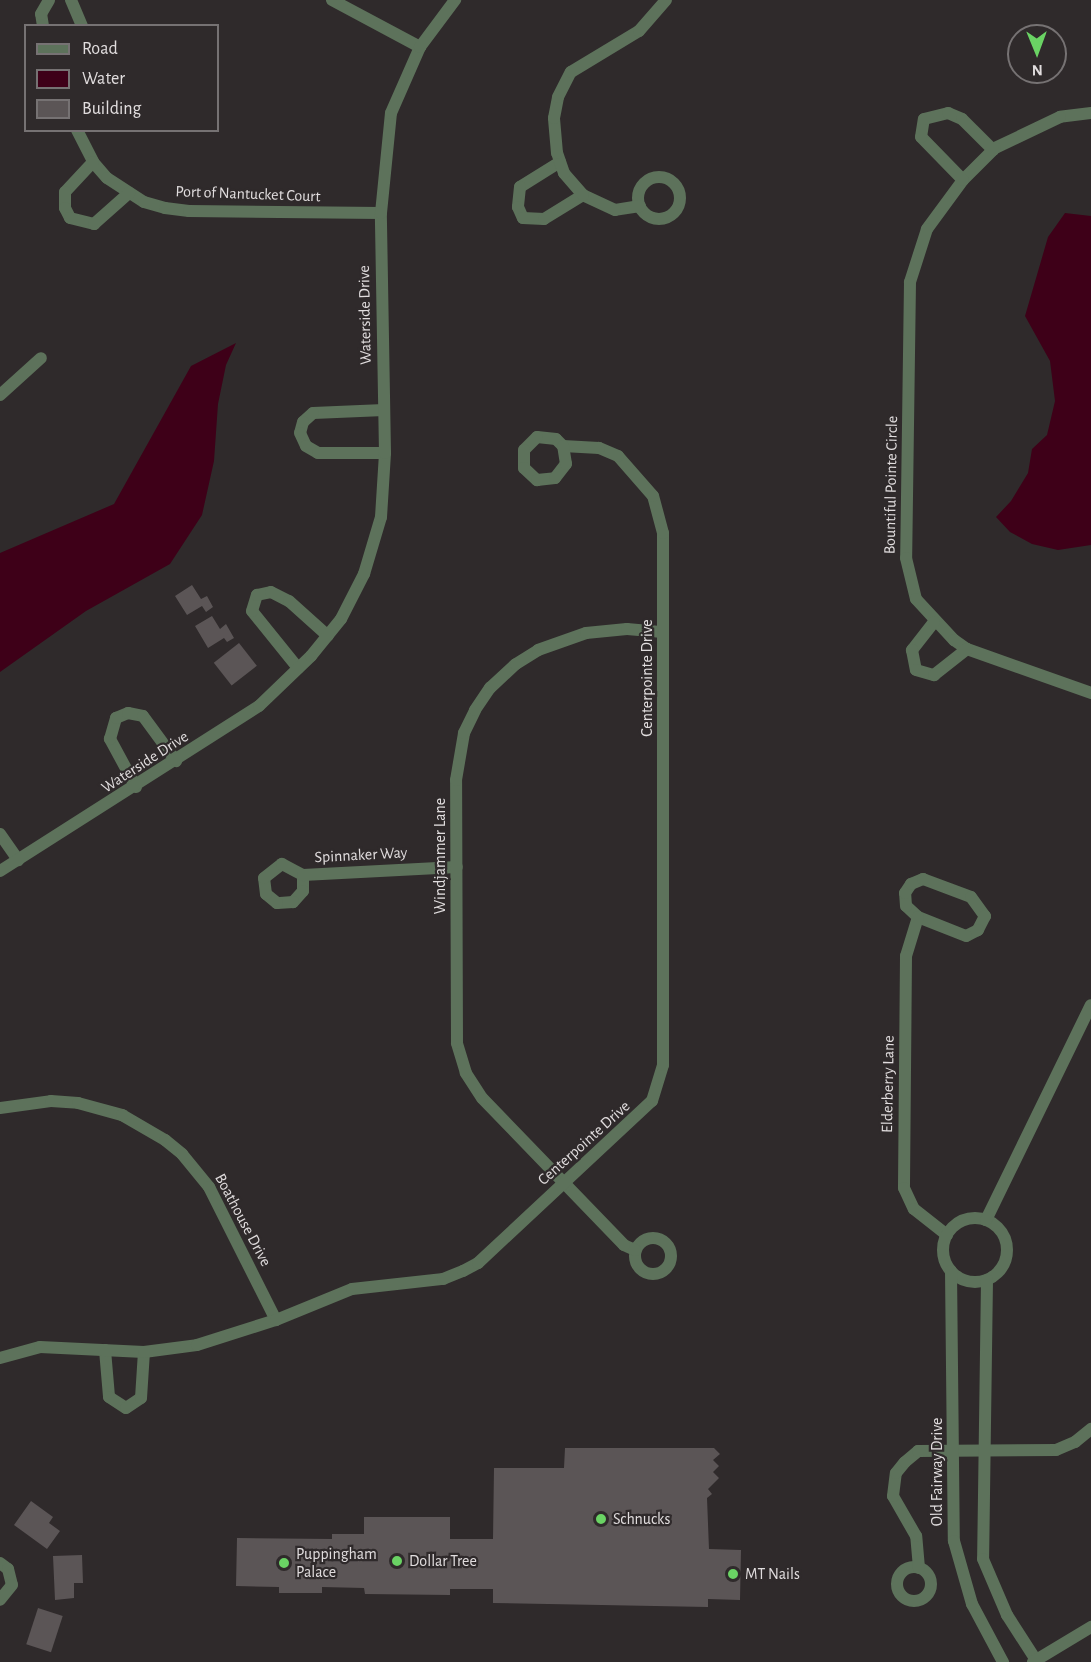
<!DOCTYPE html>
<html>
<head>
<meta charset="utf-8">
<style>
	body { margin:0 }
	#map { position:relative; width:1091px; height:1662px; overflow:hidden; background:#2f2a2b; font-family:"Alegreya Sans",sans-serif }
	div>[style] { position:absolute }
	.water>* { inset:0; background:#3e0018 }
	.building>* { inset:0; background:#5b5556; transform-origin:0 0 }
	.minor>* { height:12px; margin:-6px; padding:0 6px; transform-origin:6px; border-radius:6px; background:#5d725b }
	.minor>.ring { margin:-6px; padding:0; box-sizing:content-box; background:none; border:12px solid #5d725b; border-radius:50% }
	.tertiary>* { height:12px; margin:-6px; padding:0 6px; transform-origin:6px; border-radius:6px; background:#5d725b }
	.tertiary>.ring { margin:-6px; padding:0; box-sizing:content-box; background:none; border:12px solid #5d725b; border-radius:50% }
	.dots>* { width:16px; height:16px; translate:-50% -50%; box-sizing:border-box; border:3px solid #2f2a2b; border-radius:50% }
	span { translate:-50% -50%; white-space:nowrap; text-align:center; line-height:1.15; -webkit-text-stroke:4.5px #2f2a2b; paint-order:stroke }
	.street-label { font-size:16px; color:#e1ddde }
	.poi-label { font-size:16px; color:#e1ddde }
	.left { translate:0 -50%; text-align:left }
	.legend { position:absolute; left:24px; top:24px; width:195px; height:108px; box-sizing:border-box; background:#2f2a2b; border:2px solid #767273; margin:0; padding:8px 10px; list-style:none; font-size:18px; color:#e1ddde }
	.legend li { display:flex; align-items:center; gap:12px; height:30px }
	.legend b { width:30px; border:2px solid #767273 }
	.north { position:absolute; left:1007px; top:24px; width:60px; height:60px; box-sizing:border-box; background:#2f2a2b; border:2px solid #767273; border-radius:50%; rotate:179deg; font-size:16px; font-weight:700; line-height:24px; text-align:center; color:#e1ddde }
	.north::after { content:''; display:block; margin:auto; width:21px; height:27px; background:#6ad364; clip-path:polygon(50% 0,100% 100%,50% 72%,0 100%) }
</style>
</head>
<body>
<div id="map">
	<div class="water">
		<div style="clip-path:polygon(1065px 213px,1091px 216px,1091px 545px,1058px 550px,1032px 544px,1010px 532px,996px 517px,1011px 501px,1028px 473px,1032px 449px,1047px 435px,1055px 401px,1050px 361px,1025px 316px,1048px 237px)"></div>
		<div style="clip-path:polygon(236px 343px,226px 365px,218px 404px,214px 461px,202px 515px,170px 564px,86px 611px,0 672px,0 553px,114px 504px,191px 366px)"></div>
	</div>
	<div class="building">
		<div style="clip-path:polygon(192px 585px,201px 599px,207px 596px,213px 607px,206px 612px,202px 606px,187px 615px,175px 596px)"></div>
		<div style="clip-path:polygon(212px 616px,220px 629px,226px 624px,234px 638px,227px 642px,224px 638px,208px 648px,195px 626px)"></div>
		<div style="left:239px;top:643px;width:29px;height:32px;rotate:52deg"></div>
		<div style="clip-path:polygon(565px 1448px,714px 1448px,720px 1454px,713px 1460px,719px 1466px,713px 1472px,719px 1478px,708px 1489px,712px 1494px,707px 1498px,709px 1549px,741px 1550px,740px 1600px,708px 1599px,708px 1607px,493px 1603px,493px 1589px,450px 1589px,450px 1595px,365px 1594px,364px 1588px,322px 1587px,322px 1593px,279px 1593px,279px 1587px,236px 1586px,237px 1538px,332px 1539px,332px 1534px,364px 1534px,364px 1517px,450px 1517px,450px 1539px,493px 1539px,494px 1468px,564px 1468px)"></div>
		<div style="clip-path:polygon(31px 1501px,53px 1517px,49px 1523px,60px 1531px,47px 1549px,14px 1525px)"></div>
		<div style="clip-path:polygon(82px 1555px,83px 1583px,74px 1583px,74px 1598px,55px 1600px,53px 1556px)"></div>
		<div style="left:38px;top:1608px;width:26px;height:38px;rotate:18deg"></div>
	</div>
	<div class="minor">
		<div style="left:71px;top:0;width:28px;rotate:67deg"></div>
		<div style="left:332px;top:0;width:100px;rotate:28.1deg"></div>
		<div style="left:43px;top:26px;width:12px;rotate:-99deg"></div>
		<div style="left:41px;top:14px;width:16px;rotate:-60deg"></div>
		<div style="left:1091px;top:113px;width:31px;rotate:173deg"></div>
		<div style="left:1060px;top:117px;width:72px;rotate:154.5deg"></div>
		<div style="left:995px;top:148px;width:45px;rotate:135deg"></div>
		<div style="left:963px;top:180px;width:61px;rotate:126.3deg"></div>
		<div style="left:927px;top:229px;width:56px;rotate:107.8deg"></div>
		<div style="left:910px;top:282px;width:276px;rotate:90.8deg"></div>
		<div style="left:906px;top:558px;width:42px;rotate:76.3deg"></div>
		<div style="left:916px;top:599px;width:56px;rotate:47.2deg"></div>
		<div style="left:954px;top:640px;width:16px;rotate:35deg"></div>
		<div style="left:967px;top:649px;width:132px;rotate:19.5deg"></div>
		<div style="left:77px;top:130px;width:36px;rotate:63deg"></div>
		<div style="left:93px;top:162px;width:21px;rotate:49deg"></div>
		<div style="left:107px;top:178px;width:44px;rotate:33deg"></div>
		<div style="left:144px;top:202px;width:22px;rotate:16deg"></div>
		<div style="left:165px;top:208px;width:24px;rotate:7deg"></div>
		<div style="left:189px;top:211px;width:192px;rotate:0.6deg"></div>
		<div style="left:93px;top:162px;width:41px;rotate:133deg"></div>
		<div style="left:65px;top:192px;width:16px;rotate:90deg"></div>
		<div style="left:65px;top:208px;width:11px;rotate:63deg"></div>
		<div style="left:70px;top:218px;width:25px;rotate:14deg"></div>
		<div style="left:94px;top:224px;width:47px;rotate:-41.5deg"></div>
		<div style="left:560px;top:162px;width:47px;rotate:148deg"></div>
		<div style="left:520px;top:187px;width:20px;rotate:96deg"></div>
		<div style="left:518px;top:207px;width:12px;rotate:66deg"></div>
		<div style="left:523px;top:218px;width:21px;rotate:3deg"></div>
		<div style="left:544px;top:219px;width:46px;rotate:-31.6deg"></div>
		<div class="ring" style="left:638px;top:177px;width:30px;height:30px"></div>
		<div style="left:963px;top:180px;width:60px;rotate:-134.3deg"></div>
		<div style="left:921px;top:137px;width:18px;rotate:-81deg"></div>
		<div style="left:924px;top:119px;width:25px;rotate:-14deg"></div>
		<div style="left:948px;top:113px;width:15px;rotate:23deg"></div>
		<div style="left:962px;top:119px;width:44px;rotate:45deg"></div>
		<div style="left:640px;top:206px;width:25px;rotate:171deg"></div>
		<div style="left:615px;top:210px;width:35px;rotate:-155deg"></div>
		<div style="left:583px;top:195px;width:29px;rotate:-131deg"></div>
		<div style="left:564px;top:173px;width:21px;rotate:-109deg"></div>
		<div style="left:557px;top:153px;width:35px;rotate:-95deg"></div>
		<div style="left:554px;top:118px;width:21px;rotate:-79deg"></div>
		<div style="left:558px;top:97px;width:28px;rotate:-63deg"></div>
		<div style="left:571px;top:72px;width:79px;rotate:-31.1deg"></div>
		<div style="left:639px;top:31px;width:41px;rotate:-48.9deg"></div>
		<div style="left:0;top:395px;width:55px;rotate:-42.1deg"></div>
		<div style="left:384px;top:410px;width:71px;rotate:177.6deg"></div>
		<div style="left:313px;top:413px;width:13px;rotate:138deg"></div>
		<div style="left:303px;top:422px;width:11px;rotate:105deg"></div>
		<div style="left:300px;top:433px;width:14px;rotate:65deg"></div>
		<div style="left:306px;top:446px;width:14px;rotate:30deg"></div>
		<div style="left:318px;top:453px;width:67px"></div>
		<div style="left:934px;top:622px;width:36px;rotate:128deg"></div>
		<div style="left:912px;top:650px;width:20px;rotate:79deg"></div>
		<div style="left:916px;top:670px;width:19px;rotate:16deg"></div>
		<div style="left:934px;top:675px;width:42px;rotate:-38.2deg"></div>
		<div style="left:298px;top:668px;width:73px;rotate:-128.9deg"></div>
		<div style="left:252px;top:611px;width:17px;rotate:-73deg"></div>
		<div style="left:257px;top:595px;width:14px;rotate:-12deg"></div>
		<div style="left:271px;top:592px;width:20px;rotate:27deg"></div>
		<div style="left:289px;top:601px;width:52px;rotate:41.9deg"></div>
		<div style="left:136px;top:787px;width:55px;rotate:-118.4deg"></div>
		<div style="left:110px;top:739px;width:22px;rotate:-74deg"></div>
		<div style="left:116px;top:718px;width:13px;rotate:-23deg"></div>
		<div style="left:128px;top:713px;width:15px;rotate:11deg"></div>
		<div style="left:143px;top:716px;width:56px;rotate:53.7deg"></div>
		<div style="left:0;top:834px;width:32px;rotate:55deg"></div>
		<div style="left:303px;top:875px;width:16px;rotate:90deg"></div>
		<div style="left:303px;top:891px;width:15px;rotate:132deg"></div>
		<div style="left:293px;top:902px;width:16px;rotate:176deg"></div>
		<div style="left:277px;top:903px;width:14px;rotate:-141deg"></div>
		<div style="left:266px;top:894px;width:16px;rotate:-97deg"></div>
		<div style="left:264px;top:878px;width:23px;rotate:-38deg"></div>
		<div style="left:282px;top:864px;width:24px;rotate:28deg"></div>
		<div style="left:303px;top:875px;width:154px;rotate:-3deg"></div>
		<div style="left:918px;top:917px;width:16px;rotate:-137deg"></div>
		<div style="left:906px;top:906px;width:13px;rotate:-94deg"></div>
		<div style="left:905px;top:893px;width:11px;rotate:-56deg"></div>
		<div style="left:911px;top:884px;width:13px;rotate:-23deg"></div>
		<div style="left:923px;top:879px;width:51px;rotate:20.6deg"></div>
		<div style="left:971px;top:897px;width:24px;rotate:54deg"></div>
		<div style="left:985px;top:916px;width:16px;rotate:117deg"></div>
		<div style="left:978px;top:930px;width:13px;rotate:153deg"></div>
		<div style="left:966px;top:936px;width:52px;rotate:-158.4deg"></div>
		<div style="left:918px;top:917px;width:41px;rotate:107.1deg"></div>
		<div style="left:906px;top:956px;width:232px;rotate:90.5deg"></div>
		<div style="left:904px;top:1188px;width:23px;rotate:65deg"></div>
		<div style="left:914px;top:1209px;width:42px;rotate:38.2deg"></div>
		<div style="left:0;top:1108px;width:51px;rotate:-7.8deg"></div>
		<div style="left:51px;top:1101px;width:27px;rotate:4deg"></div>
		<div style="left:78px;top:1103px;width:46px;rotate:15.3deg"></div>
		<div style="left:122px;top:1115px;width:50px;rotate:30.2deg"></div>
		<div style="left:165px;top:1140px;width:22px;rotate:39deg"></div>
		<div style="left:182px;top:1154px;width:43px;rotate:50.7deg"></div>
		<div style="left:209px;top:1187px;width:149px;rotate:63.3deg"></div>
		<div class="ring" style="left:635px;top:1238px;width:24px;height:24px"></div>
		<div style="left:635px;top:1250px;width:12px;rotate:-156deg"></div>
		<div style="left:624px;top:1245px;width:204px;rotate:-134deg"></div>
		<div style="left:482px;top:1098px;width:30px;rotate:-123deg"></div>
		<div style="left:466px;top:1073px;width:31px;rotate:-107deg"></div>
		<div style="left:457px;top:1043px;width:263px;rotate:-90.2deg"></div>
		<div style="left:456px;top:780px;width:48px;rotate:-80.3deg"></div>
		<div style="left:464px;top:733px;width:25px;rotate:-64deg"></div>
		<div style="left:475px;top:710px;width:27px;rotate:-56deg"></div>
		<div style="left:490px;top:688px;width:35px;rotate:-43deg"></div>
		<div style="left:516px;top:664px;width:26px;rotate:-32deg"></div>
		<div style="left:538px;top:650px;width:51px;rotate:-19.5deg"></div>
		<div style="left:586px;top:633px;width:41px;rotate:-5.6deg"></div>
		<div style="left:627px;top:629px;width:36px;rotate:5deg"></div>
		<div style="left:105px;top:1350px;width:47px;rotate:85.1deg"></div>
		<div style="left:109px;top:1397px;width:20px;rotate:33deg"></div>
		<div style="left:126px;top:1408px;width:18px;rotate:-34deg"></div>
		<div style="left:141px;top:1398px;width:46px;rotate:-86.3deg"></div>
		<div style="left:0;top:1358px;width:41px;rotate:-15.4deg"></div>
		<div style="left:40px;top:1347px;width:104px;rotate:2.8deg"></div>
		<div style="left:144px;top:1352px;width:53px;rotate:-7.5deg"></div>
		<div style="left:197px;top:1345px;width:83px;rotate:-17.6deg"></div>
		<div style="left:276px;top:1320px;width:82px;rotate:-22.2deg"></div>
		<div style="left:352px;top:1289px;width:92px;rotate:-6.3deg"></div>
		<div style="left:443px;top:1279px;width:22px;rotate:-22deg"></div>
		<div style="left:463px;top:1271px;width:17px;rotate:-28deg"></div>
		<div style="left:478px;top:1263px;width:238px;rotate:-43deg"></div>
		<div style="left:652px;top:1101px;width:38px;rotate:-73deg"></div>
		<div style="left:663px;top:1065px;width:532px;rotate:-90deg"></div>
		<div style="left:663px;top:533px;width:38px;rotate:-105deg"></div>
		<div style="left:653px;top:496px;width:53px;rotate:-131.2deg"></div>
		<div style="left:618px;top:456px;width:21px;rotate:-157deg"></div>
		<div style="left:599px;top:448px;width:36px;rotate:-177deg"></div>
		<div style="left:563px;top:446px;width:10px;rotate:-135deg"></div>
		<div style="left:556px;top:439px;width:19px;rotate:-174deg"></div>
		<div style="left:537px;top:437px;width:18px;rotate:135deg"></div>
		<div style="left:524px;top:450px;width:18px;rotate:90deg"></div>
		<div style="left:524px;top:468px;width:18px;rotate:43deg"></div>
		<div style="left:537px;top:480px;width:18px;rotate:-6deg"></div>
		<div style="left:555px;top:478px;width:18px;rotate:-52deg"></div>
		<div style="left:566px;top:464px;width:18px;rotate:-99deg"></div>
		<div style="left:0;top:1563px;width:10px;rotate:37deg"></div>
		<div style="left:8px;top:1569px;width:16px;rotate:76deg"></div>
		<div style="left:12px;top:1585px;width:19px;rotate:129deg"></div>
		<div class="ring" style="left:897px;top:1567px;width:22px;height:22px"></div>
		<div style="left:919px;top:1568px;width:32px;rotate:-95deg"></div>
		<div style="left:916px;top:1536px;width:46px;rotate:-119.9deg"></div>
		<div style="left:893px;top:1496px;width:23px;rotate:-83deg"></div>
		<div style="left:896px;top:1473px;width:14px;rotate:-51deg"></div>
		<div style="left:905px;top:1462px;width:17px;rotate:-40deg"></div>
		<div style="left:918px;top:1451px;width:138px;rotate:-0.4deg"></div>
		<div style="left:1056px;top:1450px;width:21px;rotate:-23deg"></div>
		<div style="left:1075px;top:1442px;width:21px;rotate:-39deg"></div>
	</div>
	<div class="tertiary">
		<div style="left:0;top:871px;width:307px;rotate:-32.5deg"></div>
		<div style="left:259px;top:706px;width:72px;rotate:-43.9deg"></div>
		<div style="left:311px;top:656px;width:48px;rotate:-51deg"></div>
		<div style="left:341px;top:619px;width:51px;rotate:-62.9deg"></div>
		<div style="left:364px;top:574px;width:59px;rotate:-73.4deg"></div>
		<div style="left:381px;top:517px;width:64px;rotate:-86.4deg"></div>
		<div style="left:385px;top:453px;width:240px;rotate:-91deg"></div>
		<div style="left:381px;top:213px;width:100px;rotate:-84.3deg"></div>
		<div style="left:391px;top:113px;width:72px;rotate:-66.3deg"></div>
		<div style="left:420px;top:47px;width:59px;rotate:-53.3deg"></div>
		<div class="ring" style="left:943px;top:1218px;width:52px;height:52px"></div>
		<div style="left:986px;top:1220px;width:239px;rotate:-64deg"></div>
		<div style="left:951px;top:1271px;width:270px;rotate:89.4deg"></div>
		<div style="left:954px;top:1541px;width:66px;rotate:74.1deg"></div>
		<div style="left:972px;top:1604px;width:66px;rotate:61.9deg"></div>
		<div style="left:987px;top:1280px;width:279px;rotate:90.8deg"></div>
		<div style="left:983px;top:1559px;width:61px;rotate:66.8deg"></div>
		<div style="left:1007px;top:1615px;width:54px;rotate:57.2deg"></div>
		<div style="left:1033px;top:1662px;width:68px;rotate:-31.1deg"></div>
	</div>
	<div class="dots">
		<div style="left:601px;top:1519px;background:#6ad364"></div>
		<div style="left:397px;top:1561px;background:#6ad364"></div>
		<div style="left:284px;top:1563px;background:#6ad364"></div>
		<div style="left:733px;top:1574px;background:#6ad364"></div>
	</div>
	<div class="street-label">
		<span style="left:248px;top:194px;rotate:2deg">Port of Nantucket Court</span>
		<span style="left:365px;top:315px;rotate:-91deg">Waterside Drive</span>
		<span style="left:891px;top:485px;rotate:-89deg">Bountiful Pointe Circle</span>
		<span style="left:647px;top:678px;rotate:-90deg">Centerpointe Drive</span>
		<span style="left:145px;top:762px;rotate:-33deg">Waterside Drive</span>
		<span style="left:361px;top:855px;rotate:-3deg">Spinnaker Way</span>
		<span style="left:440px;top:856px;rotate:-90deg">Windjammer Lane</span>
		<span style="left:888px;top:1084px;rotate:-89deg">Elderberry Lane</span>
		<span style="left:584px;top:1143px;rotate:-42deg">Centerpointe Drive</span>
		<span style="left:243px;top:1220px;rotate:62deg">Boathouse Drive</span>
		<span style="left:937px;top:1472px;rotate:-90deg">Old Fairway Drive</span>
	</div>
	<div class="poi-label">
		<span class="left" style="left:613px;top:1519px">Schnucks</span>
		<span class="left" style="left:296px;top:1563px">Puppingham<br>Palace</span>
		<span class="left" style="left:409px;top:1561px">Dollar Tree</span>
		<span class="left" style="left:745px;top:1574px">MT Nails</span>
	</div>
	<ul class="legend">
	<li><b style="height:8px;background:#5d725b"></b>Road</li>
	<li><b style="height:16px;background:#3e0018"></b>Water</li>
	<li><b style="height:16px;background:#5b5556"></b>Building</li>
	</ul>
	<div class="north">N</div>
</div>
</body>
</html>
